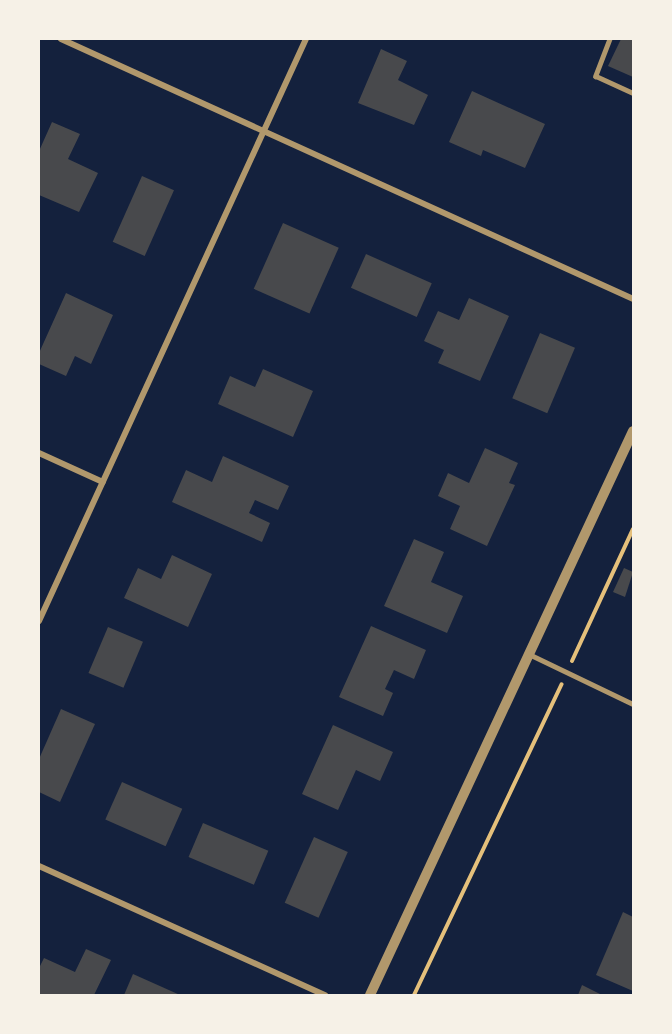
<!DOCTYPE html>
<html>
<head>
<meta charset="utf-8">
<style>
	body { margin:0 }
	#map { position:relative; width:672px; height:1034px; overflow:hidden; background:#14213d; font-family:"IBM Plex Sans",sans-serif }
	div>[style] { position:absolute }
	.building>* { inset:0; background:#48494c; transform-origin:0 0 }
	.path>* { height:4px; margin:-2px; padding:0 2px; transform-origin:2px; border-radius:2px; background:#e5c07b }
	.service>* { height:4.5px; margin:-2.25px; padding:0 2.25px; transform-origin:2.25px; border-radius:2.25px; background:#b1986c }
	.minor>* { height:6px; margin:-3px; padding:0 3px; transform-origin:3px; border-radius:3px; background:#b1986c }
	.tertiary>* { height:10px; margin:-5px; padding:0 5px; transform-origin:5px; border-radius:5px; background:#b1986c }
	span { translate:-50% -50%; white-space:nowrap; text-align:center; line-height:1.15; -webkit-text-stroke:6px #f6f1e7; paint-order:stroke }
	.frame { position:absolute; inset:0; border:40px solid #f6f1e7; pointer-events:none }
</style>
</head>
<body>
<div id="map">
	<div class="building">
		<div style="clip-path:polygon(621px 39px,633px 39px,633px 77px,608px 66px)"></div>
		<div style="clip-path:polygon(381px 49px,407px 61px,398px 80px,428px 95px,414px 125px,358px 103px)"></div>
		<div style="clip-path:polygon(472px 91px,545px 124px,525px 168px,483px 150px,481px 156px,449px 142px)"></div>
		<div style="clip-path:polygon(52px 122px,80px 134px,68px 159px,98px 173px,79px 212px,39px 195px,39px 151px)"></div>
		<div style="left:142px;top:176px;width:35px;height:72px;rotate:24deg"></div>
		<div style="left:283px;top:223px;width:61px;height:72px;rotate:24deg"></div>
		<div style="left:366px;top:254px;width:72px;height:37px;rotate:24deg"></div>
		<div style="clip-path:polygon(66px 293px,113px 315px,91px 364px,75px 356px,66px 376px,39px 364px,39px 353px)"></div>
		<div style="clip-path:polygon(469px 298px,509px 316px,480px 381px,438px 363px,444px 350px,424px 341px,438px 311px,459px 320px)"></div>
		<div style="left:540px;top:333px;width:38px;height:71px;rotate:23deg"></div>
		<div style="clip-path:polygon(263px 369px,313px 391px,293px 437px,218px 404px,230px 376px,255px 387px)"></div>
		<div style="clip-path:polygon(485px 448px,518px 463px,509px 483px,515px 485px,487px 546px,450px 529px,460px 506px,438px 496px,448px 473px,469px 483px)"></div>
		<div style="clip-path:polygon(223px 456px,289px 486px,278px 510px,255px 500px,249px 513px,270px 523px,262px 542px,172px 502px,186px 470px,212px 482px)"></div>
		<div style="clip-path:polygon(414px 539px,444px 552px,431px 582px,463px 596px,447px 633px,384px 606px)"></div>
		<div style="clip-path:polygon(172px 555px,212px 574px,188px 627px,124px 598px,138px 568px,161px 579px)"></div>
		<div style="clip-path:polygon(624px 568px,633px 572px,625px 597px,613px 592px)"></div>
		<div style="clip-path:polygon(371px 626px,426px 650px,414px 679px,394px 670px,385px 689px,393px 693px,383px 716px,339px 697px)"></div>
		<div style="left:108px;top:627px;width:38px;height:50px;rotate:23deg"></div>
		<div style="clip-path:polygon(61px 709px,95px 724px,60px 802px,39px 792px,39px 759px)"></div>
		<div style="clip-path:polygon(333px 725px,393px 752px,380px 781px,356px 770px,338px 810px,302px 794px)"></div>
		<div style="left:122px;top:782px;width:66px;height:41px;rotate:24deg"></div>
		<div style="left:203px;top:823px;width:71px;height:37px;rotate:23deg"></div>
		<div style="left:314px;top:837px;width:37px;height:72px;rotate:24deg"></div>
		<div style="clip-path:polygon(623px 912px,633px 917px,633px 991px,596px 975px)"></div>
		<div style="clip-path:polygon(86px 949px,111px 960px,94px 995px,39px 995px,39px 968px,44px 958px,75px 972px)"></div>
		<div style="clip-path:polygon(133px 974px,180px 995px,124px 995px)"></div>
		<div style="clip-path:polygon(582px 985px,602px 995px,578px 995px)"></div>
	</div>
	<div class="path">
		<div style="left:572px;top:661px;width:145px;rotate:-65.2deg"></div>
		<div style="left:414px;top:995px;width:344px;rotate:-64.6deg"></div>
	</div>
	<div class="service">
		<div style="left:610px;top:39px;width:40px;rotate:111deg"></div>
		<div style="left:596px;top:76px;width:41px;rotate:24.7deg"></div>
		<div style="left:529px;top:654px;width:115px;rotate:25.7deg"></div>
	</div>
	<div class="minor">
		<div style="left:61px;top:39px;width:628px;rotate:24.44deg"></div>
		<div style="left:39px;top:453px;width:70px;rotate:24.4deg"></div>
		<div style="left:39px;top:621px;width:640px;rotate:-65.36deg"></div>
		<div style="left:39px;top:866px;width:314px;rotate:24.3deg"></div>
	</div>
	<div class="tertiary">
		<div style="left:370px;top:995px;width:622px;rotate:-65deg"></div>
	</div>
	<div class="frame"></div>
</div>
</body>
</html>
